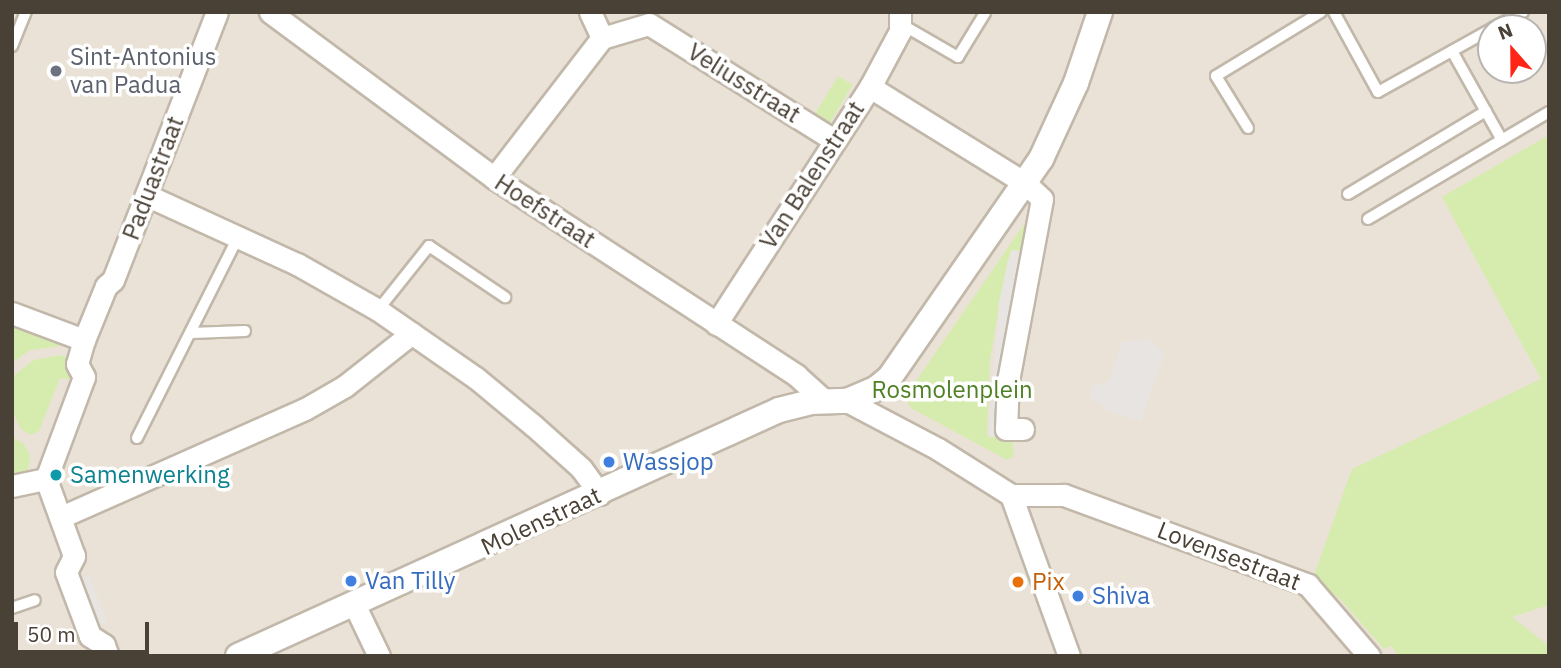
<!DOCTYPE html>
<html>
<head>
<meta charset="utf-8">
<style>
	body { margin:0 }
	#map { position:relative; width:1561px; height:668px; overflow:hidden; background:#f5f1e9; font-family:"IBM Plex Sans",sans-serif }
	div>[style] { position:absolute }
	.residential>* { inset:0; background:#eae2d6 }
	.green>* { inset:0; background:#d6ecaf; transform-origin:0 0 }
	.parking>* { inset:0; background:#e7e4e1; transform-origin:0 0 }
	.roads { filter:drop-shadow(2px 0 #c2b8aa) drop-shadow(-2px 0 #c2b8aa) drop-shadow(0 2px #c2b8aa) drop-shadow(0 -2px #c2b8aa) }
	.service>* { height:10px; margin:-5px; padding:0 5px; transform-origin:5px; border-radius:5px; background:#fff }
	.minor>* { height:21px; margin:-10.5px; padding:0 10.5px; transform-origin:10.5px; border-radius:10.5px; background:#fff }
	.tertiary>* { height:24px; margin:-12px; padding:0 12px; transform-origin:12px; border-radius:12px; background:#fff }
	.dots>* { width:19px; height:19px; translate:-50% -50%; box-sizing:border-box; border:4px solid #fff; border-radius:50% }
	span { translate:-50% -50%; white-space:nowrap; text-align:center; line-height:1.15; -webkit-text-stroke:7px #fff; paint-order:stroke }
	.worship-label { font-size:24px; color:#5b616d }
	.left { translate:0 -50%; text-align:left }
	.street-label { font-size:24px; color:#4a4136 }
	.park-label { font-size:24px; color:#4f8124 }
	.shop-label { font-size:24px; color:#366cbe }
	.culture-label { font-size:24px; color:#0d838f }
	.food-label { font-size:24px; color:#c56008 }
	.frame { position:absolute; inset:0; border:14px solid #4a4136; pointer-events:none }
	.north { position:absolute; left:1477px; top:14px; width:70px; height:70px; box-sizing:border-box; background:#fff; border:2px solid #b7b3af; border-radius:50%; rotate:339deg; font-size:19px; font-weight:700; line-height:28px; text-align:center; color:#4a4136 }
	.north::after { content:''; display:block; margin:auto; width:24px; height:32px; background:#ff2516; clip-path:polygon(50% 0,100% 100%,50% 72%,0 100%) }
	.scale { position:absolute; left:14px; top:622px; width:135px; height:32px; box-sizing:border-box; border:4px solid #4a4136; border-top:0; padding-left:9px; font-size:21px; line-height:24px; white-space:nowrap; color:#4a4136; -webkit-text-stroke:5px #fff; paint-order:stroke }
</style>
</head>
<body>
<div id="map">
	<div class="residential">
		<div style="clip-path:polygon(evenodd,12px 12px,1549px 12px,1549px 656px,12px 656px,12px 12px,1491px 28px,1533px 28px,1533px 70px,1491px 70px,1491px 28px)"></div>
	</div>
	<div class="green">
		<div style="left:838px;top:76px;width:17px;height:45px;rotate:31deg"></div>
		<div style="clip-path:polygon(1549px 135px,1549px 605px,1512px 617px,1549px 646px,1549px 656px,1399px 656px,1391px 646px,1384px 649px,1340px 599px,1313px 578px,1352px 469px,1541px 379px,1442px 197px)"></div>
		<div style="clip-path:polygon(1027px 220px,1020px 255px,1008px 258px,990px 360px,987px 435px,1012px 438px,1014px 456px,1007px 460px,911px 408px,905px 397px)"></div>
		<div style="clip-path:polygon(12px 320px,67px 341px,61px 346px,30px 350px,12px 363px)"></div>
		<div style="clip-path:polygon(60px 355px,69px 358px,67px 366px,75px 380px,60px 378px,39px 431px,31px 435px,21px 429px,12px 411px,12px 377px,34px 360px)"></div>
		<div style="clip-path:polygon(12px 437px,23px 443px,30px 455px,28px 469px,18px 477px,12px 475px)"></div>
	</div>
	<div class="parking">
		<div style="clip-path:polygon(1011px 250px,1037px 253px,1012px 438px,989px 437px,999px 302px)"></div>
		<div style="clip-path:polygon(1154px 338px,1152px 343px,1165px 353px,1141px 421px,1101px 409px,1103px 405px,1089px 398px,1093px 384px,1103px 385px,1110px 379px,1122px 342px)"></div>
		<div style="left:89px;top:575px;width:51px;height:14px;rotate:69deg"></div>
	</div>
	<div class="roads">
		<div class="service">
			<div style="left:1334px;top:12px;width:91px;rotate:61.2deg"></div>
			<div style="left:1378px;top:92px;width:129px;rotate:-29.1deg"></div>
			<div style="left:901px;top:24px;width:66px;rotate:30.1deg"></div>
			<div style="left:958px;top:57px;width:52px;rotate:-58.5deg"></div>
			<div style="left:1493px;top:28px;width:34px;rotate:-28deg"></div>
			<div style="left:12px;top:46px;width:37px;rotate:-68deg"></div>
			<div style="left:1452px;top:51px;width:102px;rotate:60.7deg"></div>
			<div style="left:1248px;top:128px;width:61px;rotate:-121.6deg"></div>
			<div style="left:1216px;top:76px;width:123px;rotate:-31.4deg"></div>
			<div style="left:1348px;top:194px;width:161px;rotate:-31deg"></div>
			<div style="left:1368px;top:219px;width:210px;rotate:-30.6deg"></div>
			<div style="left:378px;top:310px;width:82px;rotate:-51.4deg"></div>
			<div style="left:429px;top:246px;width:92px;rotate:33.9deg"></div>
			<div style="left:191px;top:333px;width:54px;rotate:-2.1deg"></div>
			<div style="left:137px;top:438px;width:225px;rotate:-63.3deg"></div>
			<div style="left:12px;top:608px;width:24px;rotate:-19deg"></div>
		</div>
		<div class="minor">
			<div style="left:270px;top:12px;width:279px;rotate:36.5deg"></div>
			<div style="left:494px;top:178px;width:361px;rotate:33.1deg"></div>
			<div style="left:796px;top:375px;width:40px;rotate:42deg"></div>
			<div style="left:590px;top:12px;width:29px;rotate:65deg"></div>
			<div style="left:602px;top:38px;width:49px;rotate:-16.6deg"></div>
			<div style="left:649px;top:24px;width:218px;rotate:32.1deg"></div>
			<div style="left:870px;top:87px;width:182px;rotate:31.8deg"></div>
			<div style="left:1025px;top:183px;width:23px;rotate:43deg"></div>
			<div style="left:1042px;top:199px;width:185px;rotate:100.6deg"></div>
			<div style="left:1008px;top:381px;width:48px;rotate:92.4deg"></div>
			<div style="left:1006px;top:429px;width:17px"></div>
			<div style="left:494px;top:178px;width:177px;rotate:-52.4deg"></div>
			<div style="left:146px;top:195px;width:166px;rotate:24.6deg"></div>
			<div style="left:297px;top:264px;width:93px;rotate:29.6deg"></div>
			<div style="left:378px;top:310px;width:119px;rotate:34.8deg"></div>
			<div style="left:476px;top:378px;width:75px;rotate:39.6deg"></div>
			<div style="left:534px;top:426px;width:63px;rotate:41.8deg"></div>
			<div style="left:581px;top:468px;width:32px;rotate:54deg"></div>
			<div style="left:12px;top:313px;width:77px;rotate:20.6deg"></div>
			<div style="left:716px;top:324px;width:283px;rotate:-57deg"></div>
			<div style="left:870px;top:87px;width:64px;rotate:-61.8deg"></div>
			<div style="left:900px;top:31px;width:19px;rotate:-90deg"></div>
			<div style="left:847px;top:401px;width:103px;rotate:27.8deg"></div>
			<div style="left:938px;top:449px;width:86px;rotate:32.2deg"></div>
			<div style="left:1011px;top:495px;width:53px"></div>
			<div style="left:1064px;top:495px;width:260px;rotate:20.2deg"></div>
			<div style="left:1308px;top:585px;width:94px;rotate:49.3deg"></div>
			<div style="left:12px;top:486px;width:35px;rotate:-12deg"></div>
			<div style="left:1011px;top:495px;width:171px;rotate:70.2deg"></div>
			<div style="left:61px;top:517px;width:267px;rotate:-23.9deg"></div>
			<div style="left:305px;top:409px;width:46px;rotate:-29.9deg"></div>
			<div style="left:345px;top:386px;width:85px;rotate:-38.3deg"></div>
			<div style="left:355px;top:606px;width:55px;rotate:64.4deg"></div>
			<div style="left:108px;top:656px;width:12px;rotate:-110deg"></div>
			<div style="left:104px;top:645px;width:17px;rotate:-147deg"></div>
			<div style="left:90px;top:636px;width:68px;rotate:-110.6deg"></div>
			<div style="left:66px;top:572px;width:18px;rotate:-63deg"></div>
			<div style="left:74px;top:556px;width:82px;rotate:-110deg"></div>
			<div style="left:46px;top:479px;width:109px;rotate:-69.6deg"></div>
			<div style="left:84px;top:377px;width:15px;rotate:-118deg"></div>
			<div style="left:77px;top:364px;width:25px;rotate:-74deg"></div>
			<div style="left:84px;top:340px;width:58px;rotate:-67.8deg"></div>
			<div style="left:106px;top:286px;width:9px;rotate:-41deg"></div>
			<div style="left:113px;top:280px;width:287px;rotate:-68.8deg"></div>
		</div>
		<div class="tertiary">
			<div style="left:238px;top:656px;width:594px;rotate:-24.45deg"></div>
			<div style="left:779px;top:410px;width:33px;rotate:-14deg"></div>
			<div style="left:811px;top:402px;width:36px;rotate:-2deg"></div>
			<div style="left:847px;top:401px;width:33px;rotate:-23deg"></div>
			<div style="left:877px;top:388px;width:17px;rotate:-40deg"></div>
			<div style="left:890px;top:377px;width:265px;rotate:-55.3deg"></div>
			<div style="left:1041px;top:159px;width:84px;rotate:-65.3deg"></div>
			<div style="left:1076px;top:83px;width:75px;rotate:-71.3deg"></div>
		</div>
	</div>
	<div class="dots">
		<div style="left:56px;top:71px;background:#6b7280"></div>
		<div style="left:609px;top:462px;background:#3f7fe0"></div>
		<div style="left:56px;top:475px;background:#0f9aa8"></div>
		<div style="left:351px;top:581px;background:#3f7fe0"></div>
		<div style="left:1018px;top:582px;background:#e8710a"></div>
		<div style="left:1078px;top:596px;background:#3f7fe0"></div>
	</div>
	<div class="worship-label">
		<span class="left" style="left:70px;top:71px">Sint-Antonius<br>van Padua</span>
	</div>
	<div class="street-label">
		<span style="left:744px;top:83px;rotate:32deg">Veliusstraat</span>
		<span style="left:812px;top:175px;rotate:-57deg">Van Balenstraat</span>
		<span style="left:153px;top:178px;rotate:-69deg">Paduastraat</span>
		<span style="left:545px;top:211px;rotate:33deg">Hoefstraat</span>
		<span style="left:541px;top:521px;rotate:-25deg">Molenstraat</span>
		<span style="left:1229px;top:556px;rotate:21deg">Lovensestraat</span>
	</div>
	<div class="park-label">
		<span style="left:952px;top:390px">Rosmolenplein</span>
	</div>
	<div class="shop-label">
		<span class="left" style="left:623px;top:462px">Wassjop</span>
		<span class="left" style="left:365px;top:581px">Van Tilly</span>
		<span class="left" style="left:1092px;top:596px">Shiva</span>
	</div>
	<div class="culture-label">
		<span class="left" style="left:70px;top:475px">Samenwerking</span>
	</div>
	<div class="food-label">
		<span class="left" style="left:1032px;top:582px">Pix</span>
	</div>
	<div class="frame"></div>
	<div class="north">N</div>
	<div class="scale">50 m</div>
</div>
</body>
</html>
